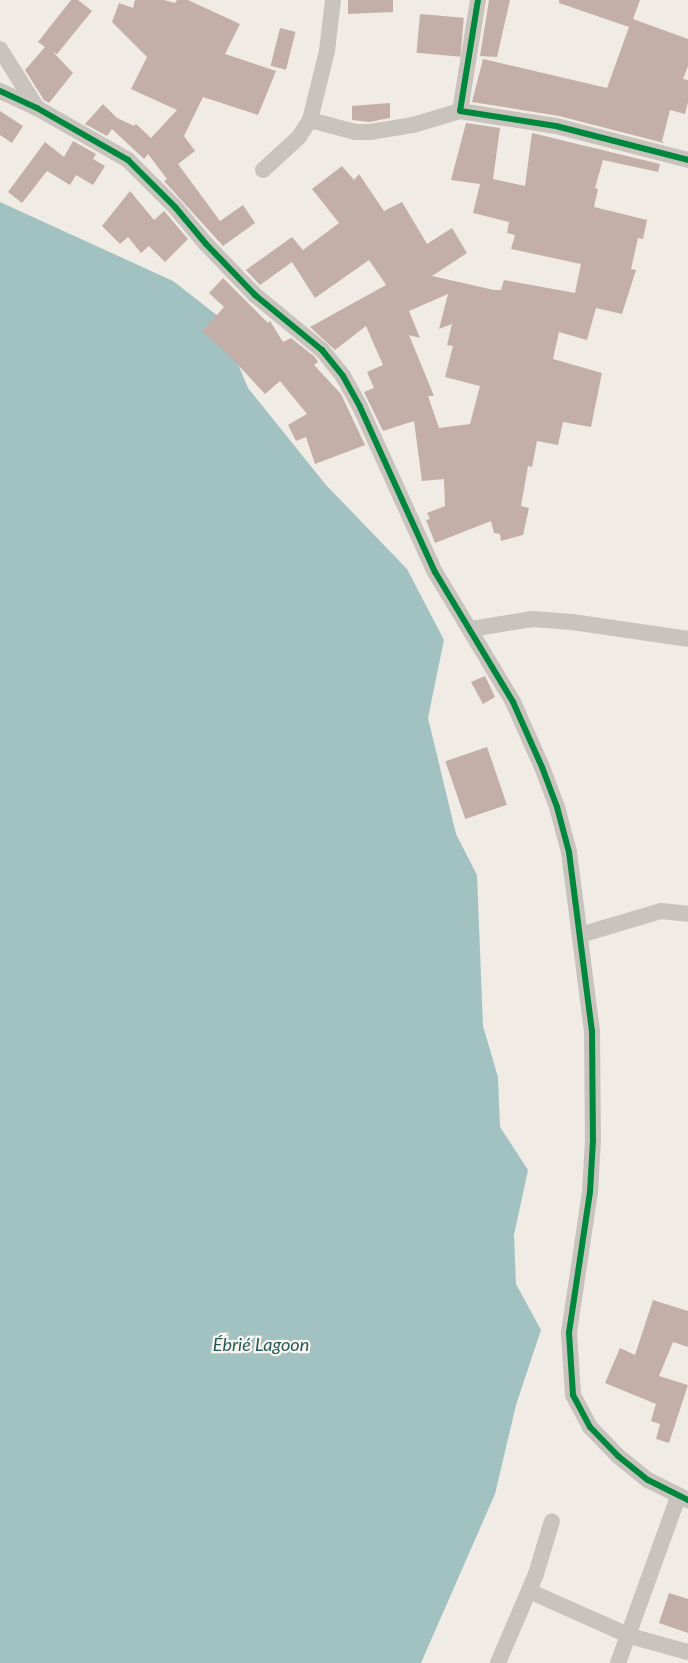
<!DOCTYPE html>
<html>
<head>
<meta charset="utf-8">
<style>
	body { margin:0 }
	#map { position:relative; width:688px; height:1663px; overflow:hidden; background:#f0ebe5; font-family:Lato,sans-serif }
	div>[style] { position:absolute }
	.water>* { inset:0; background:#a1c2c1 }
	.building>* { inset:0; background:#c3afa7; transform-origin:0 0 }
	.street>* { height:16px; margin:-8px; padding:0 8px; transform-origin:8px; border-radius:8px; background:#c9c3be }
	.cycleway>* { height:6px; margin:-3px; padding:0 3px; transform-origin:3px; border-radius:3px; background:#00873e }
	span { translate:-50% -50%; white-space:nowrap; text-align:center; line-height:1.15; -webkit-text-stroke:4.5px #fbf5ee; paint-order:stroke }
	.water-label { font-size:18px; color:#1f5a5e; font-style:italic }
</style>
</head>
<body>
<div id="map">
	<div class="water">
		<div style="clip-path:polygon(0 202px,173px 281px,218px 316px,248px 388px,326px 485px,407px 569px,444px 640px,428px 718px,456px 834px,477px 875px,483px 1026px,498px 1077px,500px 1127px,528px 1170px,514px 1235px,516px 1284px,541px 1330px,516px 1405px,495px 1494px,421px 1663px,0 1663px)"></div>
	</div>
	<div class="building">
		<div style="clip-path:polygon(71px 0,78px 0,92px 11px,57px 54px,53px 52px,73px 73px,49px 103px,44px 100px,25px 70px,45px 47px,38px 42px)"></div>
		<div style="clip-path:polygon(135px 0,164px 0,175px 3px,177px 0,188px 0,240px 24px,225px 54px,276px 71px,258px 115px,203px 97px,184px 136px,195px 151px,178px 164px,220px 221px,243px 205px,255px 223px,223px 246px,164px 181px,167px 179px,148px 154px,144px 159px,112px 129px,107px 136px,85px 124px,103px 104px,117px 118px,134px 126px,136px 124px,151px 138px,177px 110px,131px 89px,147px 57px,112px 22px,119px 3px,133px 8px)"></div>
		<div style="clip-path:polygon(348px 0,393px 0,393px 12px,348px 14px)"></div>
		<div style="clip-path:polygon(489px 0,510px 0,497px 57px,480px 56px)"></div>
		<div style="clip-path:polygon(559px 0,640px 0,633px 19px,688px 39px,688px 66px,683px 79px,688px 80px,688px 102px,685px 114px,670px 110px,662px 141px,664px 143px,559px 116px,472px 102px,483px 59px,607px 88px,629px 27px,559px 3px)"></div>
		<div style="left:420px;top:14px;width:44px;height:39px;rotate:5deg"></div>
		<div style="left:280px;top:28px;width:16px;height:39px;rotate:14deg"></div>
		<div style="clip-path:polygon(390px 103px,390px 118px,369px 122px,352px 120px,352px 106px)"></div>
		<div style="clip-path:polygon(0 111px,23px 126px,12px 143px,0 135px)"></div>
		<div style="clip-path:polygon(evenodd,466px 123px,500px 128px,493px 179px,525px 186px,532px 133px,660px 164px,658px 172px,603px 160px,595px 188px,598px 189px,594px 207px,647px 220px,643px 239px,638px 238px,631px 269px,636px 270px,622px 314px,596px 308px,587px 340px,559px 332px,553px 359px,602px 373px,591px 427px,563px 422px,558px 445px,537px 441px,532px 467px,528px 466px,521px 506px,529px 508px,523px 535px,501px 541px,500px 534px,494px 533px,491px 521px,435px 543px,426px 520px,430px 519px,427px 513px,445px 506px,444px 479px,422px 481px,414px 421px,383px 431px,364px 392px,374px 388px,367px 372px,383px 365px,366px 326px,335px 350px,310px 327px,386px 285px,369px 260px,315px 298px,292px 262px,260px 285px,244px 268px,246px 270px,292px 237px,303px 250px,339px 223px,312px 189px,342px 166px,354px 180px,359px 174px,384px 211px,402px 202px,427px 244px,452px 228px,467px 253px,432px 276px,494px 290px,501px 290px,504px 280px,575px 293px,581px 264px,511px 249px,515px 235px,507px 233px,509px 222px,473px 213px,480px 184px,451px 180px,466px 123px,448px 294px,439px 329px,452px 324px,447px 345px,453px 346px,445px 377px,480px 386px,470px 424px,439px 428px,428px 396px,434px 396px,409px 335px,420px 338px,409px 311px,448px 294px)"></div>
		<div style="clip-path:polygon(73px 141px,96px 154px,93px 159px,105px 166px,93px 185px,76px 175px,70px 185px,47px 171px,22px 203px,8px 192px,45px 142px,64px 157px)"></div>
		<div style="clip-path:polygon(130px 191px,154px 220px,164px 211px,188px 239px,165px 262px,149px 246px,141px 253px,128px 237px,120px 244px,102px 226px)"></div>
		<div style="clip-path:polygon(223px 278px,268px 323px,270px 321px,283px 342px,291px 338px,315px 357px,318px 362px,314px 365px,341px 394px,365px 445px,315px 464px,306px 437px,296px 441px,288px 425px,307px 414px,280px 381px,265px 394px,226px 352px,202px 331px,224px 307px,209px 293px)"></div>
		<div style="clip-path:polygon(485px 676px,495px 697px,483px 704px,471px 682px)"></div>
		<div style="left:487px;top:747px;width:61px;height:44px;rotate:71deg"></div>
		<div style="clip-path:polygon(653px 1300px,688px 1311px,688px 1347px,673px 1342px,659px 1376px,688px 1385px,669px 1443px,656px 1439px,660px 1424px,651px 1421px,656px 1404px,605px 1383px,620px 1348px,635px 1355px)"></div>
		<div style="clip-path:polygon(669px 1593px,688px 1599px,688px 1633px,659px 1623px)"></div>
	</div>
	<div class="street">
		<div style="left:478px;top:0;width:112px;rotate:99.2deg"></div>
		<div style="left:460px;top:111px;width:97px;rotate:8.9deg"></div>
		<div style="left:556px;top:126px;width:136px;rotate:14.4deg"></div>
		<div style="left:0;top:49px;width:70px;rotate:57.9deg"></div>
		<div style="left:0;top:91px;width:41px;rotate:24.7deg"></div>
		<div style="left:37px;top:108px;width:105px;rotate:29.7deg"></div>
		<div style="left:128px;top:160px;width:66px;rotate:45deg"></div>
		<div style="left:175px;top:207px;width:48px;rotate:50deg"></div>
		<div style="left:206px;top:244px;width:71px;rotate:46.1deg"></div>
		<div style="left:255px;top:295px;width:87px;rotate:39.4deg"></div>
		<div style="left:322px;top:350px;width:33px;rotate:51deg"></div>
		<div style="left:343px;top:376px;width:35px;rotate:61deg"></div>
		<div style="left:360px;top:407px;width:181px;rotate:65.6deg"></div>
		<div style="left:435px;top:572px;width:152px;rotate:59deg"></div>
		<div style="left:513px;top:702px;width:71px;rotate:66deg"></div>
		<div style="left:542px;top:767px;width:43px;rotate:69.4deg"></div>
		<div style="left:557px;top:807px;width:47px;rotate:75.1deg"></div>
		<div style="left:569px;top:852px;width:180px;rotate:82.7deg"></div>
		<div style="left:592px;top:1031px;width:109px;rotate:89.5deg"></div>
		<div style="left:593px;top:1140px;width:52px;rotate:93.3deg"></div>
		<div style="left:590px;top:1192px;width:143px;rotate:98.5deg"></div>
		<div style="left:569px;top:1333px;width:62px;rotate:86.3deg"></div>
		<div style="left:573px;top:1395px;width:36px;rotate:62deg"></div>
		<div style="left:590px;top:1427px;width:40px;rotate:46deg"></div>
		<div style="left:618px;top:1456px;width:38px;rotate:39deg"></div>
		<div style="left:648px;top:1480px;width:45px;rotate:26.6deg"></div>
		<div style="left:310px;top:120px;width:47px;rotate:14.9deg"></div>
		<div style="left:355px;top:132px;width:15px"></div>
		<div style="left:370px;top:132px;width:44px;rotate:-9.2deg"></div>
		<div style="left:413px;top:125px;width:49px;rotate:-16.6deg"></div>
		<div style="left:263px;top:170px;width:49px;rotate:-42.5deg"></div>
		<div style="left:299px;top:137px;width:20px;rotate:-57deg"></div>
		<div style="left:310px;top:120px;width:71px;rotate:-76.2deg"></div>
		<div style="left:327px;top:51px;width:51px;rotate:-83.3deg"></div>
		<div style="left:471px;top:629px;width:62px;rotate:-9.3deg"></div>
		<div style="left:532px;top:619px;width:40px;rotate:4.3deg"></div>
		<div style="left:572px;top:622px;width:117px;rotate:8.3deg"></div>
		<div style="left:580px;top:935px;width:84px;rotate:-16.5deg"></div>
		<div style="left:661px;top:911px;width:27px;rotate:6deg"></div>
		<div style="left:529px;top:1591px;width:111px;rotate:24deg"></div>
		<div style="left:630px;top:1636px;width:60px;rotate:15.4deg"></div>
		<div style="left:498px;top:1663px;width:97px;rotate:-66.9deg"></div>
		<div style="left:536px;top:1574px;width:55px;rotate:-73.2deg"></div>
		<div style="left:618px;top:1663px;width:177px;rotate:-70.1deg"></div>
	</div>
	<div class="cycleway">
		<div style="left:478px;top:0;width:112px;rotate:99.2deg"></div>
		<div style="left:460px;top:111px;width:97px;rotate:8.9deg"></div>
		<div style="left:556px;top:126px;width:136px;rotate:14.4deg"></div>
		<div style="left:0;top:91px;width:41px;rotate:24.7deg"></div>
		<div style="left:37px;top:108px;width:105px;rotate:29.7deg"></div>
		<div style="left:128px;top:160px;width:66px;rotate:45deg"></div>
		<div style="left:175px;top:207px;width:48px;rotate:50deg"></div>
		<div style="left:206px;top:244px;width:71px;rotate:46.1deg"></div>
		<div style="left:255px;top:295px;width:87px;rotate:39.4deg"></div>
		<div style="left:322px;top:350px;width:33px;rotate:51deg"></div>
		<div style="left:343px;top:376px;width:35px;rotate:61deg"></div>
		<div style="left:360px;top:407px;width:181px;rotate:65.6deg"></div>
		<div style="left:435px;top:572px;width:152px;rotate:59deg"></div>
		<div style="left:513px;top:702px;width:71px;rotate:66deg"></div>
		<div style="left:542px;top:767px;width:43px;rotate:69.4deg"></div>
		<div style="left:557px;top:807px;width:47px;rotate:75.1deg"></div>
		<div style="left:569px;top:852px;width:180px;rotate:82.7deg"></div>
		<div style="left:592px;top:1031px;width:109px;rotate:89.5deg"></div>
		<div style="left:593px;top:1140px;width:52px;rotate:93.3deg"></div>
		<div style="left:590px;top:1192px;width:143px;rotate:98.5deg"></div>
		<div style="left:569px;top:1333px;width:62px;rotate:86.3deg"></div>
		<div style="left:573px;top:1395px;width:36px;rotate:62deg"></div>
		<div style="left:590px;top:1427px;width:40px;rotate:46deg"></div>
		<div style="left:618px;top:1456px;width:38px;rotate:39deg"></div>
		<div style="left:648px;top:1480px;width:45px;rotate:26.6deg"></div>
	</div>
	<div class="water-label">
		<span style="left:261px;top:1344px">Ébrié Lagoon</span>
	</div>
</div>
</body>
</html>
